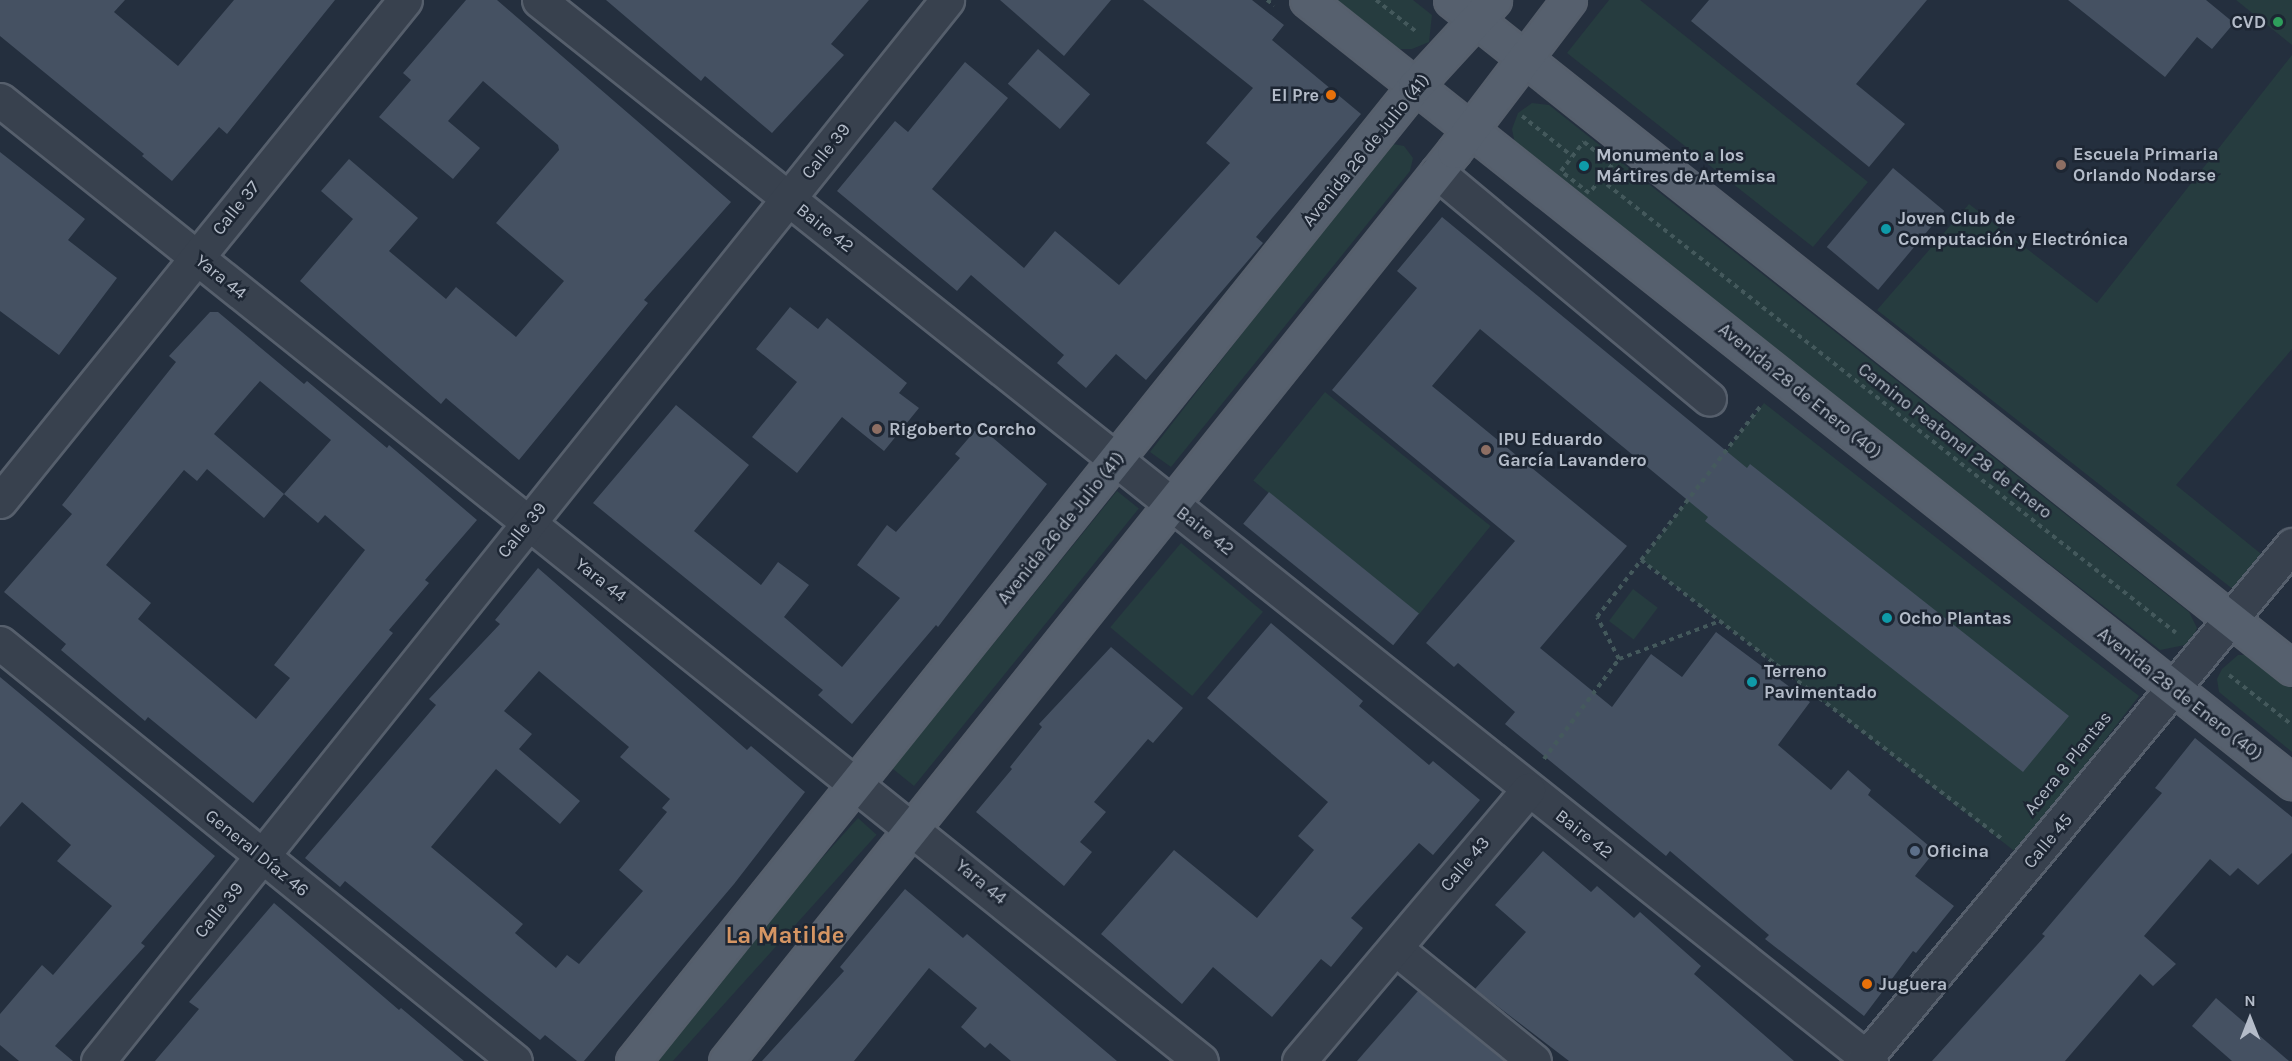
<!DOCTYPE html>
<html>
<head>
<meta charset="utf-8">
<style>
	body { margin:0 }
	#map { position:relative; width:2292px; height:1061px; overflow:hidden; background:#242f3e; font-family:Karla,sans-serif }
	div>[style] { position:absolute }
	.green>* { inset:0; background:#263c3f; transform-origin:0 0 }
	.building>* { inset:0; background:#455162; transform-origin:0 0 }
	.path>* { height:4px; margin-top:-2px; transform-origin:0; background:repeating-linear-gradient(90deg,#44595c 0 4.5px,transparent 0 9px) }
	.roads { filter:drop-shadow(2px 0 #565f6c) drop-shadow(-2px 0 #565f6c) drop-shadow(0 2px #565f6c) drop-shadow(0 -2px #565f6c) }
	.minor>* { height:33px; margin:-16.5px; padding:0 16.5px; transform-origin:16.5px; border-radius:16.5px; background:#38414e }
	.major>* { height:33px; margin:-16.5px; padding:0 16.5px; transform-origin:16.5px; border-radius:16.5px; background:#56606e }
	.dots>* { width:16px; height:16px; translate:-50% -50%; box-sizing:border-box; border:3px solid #1d2633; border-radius:50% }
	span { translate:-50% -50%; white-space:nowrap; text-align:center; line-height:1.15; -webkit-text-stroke:5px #1d2633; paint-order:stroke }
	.poi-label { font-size:18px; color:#b4bcc9; font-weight:700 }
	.right { translate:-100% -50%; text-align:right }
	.left { translate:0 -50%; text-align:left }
	.street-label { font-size:18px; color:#b4bcc9 }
	.district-label { font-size:24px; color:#d59563; font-weight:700 }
	.north { position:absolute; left:2220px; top:989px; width:60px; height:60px; -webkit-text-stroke:4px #1d2633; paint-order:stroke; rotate:0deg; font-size:16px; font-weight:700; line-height:24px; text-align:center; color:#b4bcc9 }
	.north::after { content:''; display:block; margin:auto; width:21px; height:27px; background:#b4bcc9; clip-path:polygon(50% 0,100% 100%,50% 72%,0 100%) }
</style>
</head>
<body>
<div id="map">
	<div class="green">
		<div style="clip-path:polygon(1335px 0,1413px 0,1432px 15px,1429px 42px,1412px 49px,1397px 49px)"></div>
		<div style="clip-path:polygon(1609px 0,1640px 0,1868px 182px,1813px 247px,1567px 53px)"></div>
		<div style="clip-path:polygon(2236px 0,2292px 0,2292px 45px)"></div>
		<div style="clip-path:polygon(2292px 55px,2292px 349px,2176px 485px,2276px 566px,2248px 601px,1877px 310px,1969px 204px,2097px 303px)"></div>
		<div style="clip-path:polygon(1532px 103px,1549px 105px,2189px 612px,2197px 628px,2190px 644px,2160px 650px,1516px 149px,1512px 129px,1518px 113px)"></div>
		<div style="clip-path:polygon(1393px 144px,1404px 146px,1413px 158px,1410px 171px,1171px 467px,1150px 452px,1382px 153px)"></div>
		<div style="left:1325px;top:392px;width:213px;height:114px;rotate:39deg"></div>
		<div style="left:1764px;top:403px;width:476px;height:199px;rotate:38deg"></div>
		<div style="left:1117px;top:491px;width:28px;height:357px;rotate:39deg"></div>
		<div style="left:1181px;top:543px;width:107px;height:110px;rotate:40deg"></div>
		<div style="left:1633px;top:589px;width:31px;height:40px;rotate:37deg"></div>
		<div style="clip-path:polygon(2238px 655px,2251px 655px,2292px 688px,2292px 752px,2219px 692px,2217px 679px,2222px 669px)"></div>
		<div style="left:858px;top:818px;width:25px;height:314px;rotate:42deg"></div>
	</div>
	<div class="building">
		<div style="clip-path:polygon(0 0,125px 0,114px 12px,178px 66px,234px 0,335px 0,227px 134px,219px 127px,172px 181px,142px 156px,144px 154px,0 36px)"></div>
		<div style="clip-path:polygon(466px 0,497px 0,731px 202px,644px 300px,648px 303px,519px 460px,446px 398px,441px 404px,300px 281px,353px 219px,321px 191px,349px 159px,418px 218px,389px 251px,446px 299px,456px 287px,516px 337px,564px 281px,496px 223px,559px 150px,558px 145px,483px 81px,448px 121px,480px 148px,453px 179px,379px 117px,411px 80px,403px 73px)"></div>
		<div style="clip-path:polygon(606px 0,869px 0,831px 44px,844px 55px,772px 133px,705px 76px,701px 81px)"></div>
		<div style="clip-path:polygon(1000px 0,1111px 0,1064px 56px)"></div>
		<div style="clip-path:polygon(1143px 0,1252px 0,1284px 25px,1272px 40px,1361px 114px,1256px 237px,1263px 243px,1146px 380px,1116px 354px,1086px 388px,1057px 363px,1064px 355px,971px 275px,957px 291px,837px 191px,895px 121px,908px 132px,965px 62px,1008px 98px,932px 189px,1024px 268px,1055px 231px,1119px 285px,1230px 163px,1206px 143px,1253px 88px)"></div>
		<div style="clip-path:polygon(1709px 0,1927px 0,1856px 84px,1905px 124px,1869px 167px,1691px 21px)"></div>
		<div style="clip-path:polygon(2068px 0,2206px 0,2234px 23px,2212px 49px,2197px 37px,2165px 77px)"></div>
		<div style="left:1038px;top:49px;width:69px;height:46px;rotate:41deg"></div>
		<div style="clip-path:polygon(0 152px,85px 219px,68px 240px,117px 278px,59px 355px,0 311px)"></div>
		<div style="left:1893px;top:168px;width:67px;height:103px;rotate:40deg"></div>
		<div style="clip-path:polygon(1442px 217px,1747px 468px,1750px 464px,2069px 716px,2023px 772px,1705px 521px,1708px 517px,1480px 329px,1432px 386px,1627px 546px,1540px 648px,1612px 707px,1651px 654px,1682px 677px,1716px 632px,1810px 702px,1778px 745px,1831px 790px,1848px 770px,1871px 790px,1868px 795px,1935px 851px,1915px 876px,1954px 906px,1916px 953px,1913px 951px,1864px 1016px,1765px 939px,1769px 935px,1670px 851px,1666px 856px,1505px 724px,1515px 712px,1458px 663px,1454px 667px,1426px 643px,1515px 541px,1332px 390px,1417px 288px,1397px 271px)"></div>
		<div style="clip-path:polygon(790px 307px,818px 329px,827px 318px,907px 383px,899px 393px,919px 408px,884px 451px,842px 417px,797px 473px,752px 437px,797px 382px,756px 349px)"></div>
		<div style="clip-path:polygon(evenodd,210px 312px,218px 312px,304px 384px,307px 381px,387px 448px,389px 445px,477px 520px,425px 580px,429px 583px,389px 630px,393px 633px,253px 803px,148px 717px,145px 721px,61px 650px,66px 644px,4px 592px,72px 514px,62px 505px,176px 362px,169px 356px,210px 312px,260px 381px,331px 440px,284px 494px,214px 434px,260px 381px,210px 312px,207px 469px,264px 518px,284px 494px,318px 523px,325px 515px,365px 550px,274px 665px,290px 678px,256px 719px,138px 619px,151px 603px,106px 565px,184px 470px,197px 481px,207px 469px)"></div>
		<div style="clip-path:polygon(676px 405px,749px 465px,694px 531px,761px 585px,778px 562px,809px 585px,784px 617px,842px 667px,900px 598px,857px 565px,887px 525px,896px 532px,960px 458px,955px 454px,979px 426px,1047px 484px,938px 627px,936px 625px,852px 724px,818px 695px,823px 690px,593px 503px)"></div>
		<div style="left:1269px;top:492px;width:193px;height:41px;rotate:39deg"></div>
		<div style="clip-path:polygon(evenodd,538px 568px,747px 750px,751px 746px,805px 792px,734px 884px,584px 1061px,577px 1061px,545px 1035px,540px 1040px,345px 881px,340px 887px,305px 858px,436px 705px,429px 699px,500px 624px,495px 620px,538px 568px,539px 671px,629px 747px,620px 757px,670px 799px,662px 808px,667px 812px,619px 870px,643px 891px,579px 964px,567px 955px,556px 968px,515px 933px,523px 924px,431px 847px,496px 769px,560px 824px,580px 801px,519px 749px,532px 734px,504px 711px,539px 671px)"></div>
		<div style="clip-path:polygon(1271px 623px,1363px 701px,1359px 706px,1429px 765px,1433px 761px,1480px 800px,1433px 855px,1419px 843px,1351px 918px,1363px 928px,1331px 967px,1321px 959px,1272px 1017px,1213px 967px,1182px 1004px,1101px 934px,1174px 850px,1257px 918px,1314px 850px,1298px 836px,1328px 802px,1207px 698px)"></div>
		<div style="clip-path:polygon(1111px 647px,1183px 708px,1153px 743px,1148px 739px,1094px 802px,1106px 812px,1080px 842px,1092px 852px,1064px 886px,976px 812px,1012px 769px,1010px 767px,1042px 727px,1039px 724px)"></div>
		<div style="clip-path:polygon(0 677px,215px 856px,141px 943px,145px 946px,55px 1046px,73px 1061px,19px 1061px,0 1045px,0 1014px,42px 965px,53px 975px,112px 906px,57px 861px,71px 845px,22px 802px,0 827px)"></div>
		<div style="clip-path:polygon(2195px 738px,2292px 817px,2292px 853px,2258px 885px,2238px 868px,2230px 876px,2210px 859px,2144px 936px,2176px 964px,2153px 986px,2140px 974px,2065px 1061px,1932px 1061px,2045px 936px,2042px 934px,2162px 793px,2155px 788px)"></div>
		<div style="clip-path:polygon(1543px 851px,1591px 892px,1597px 886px,1634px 918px,1640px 912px,1701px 966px,1694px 974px,1794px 1061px,1569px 1061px,1475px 989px,1526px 932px,1495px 905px)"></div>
		<div style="clip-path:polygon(905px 889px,963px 938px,967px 934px,1117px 1061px,1011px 1061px,990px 1043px,985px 1048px,961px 1027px,977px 1008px,929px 968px,854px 1061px,762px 1061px,844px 971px,840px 967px)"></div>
		<div style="clip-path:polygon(274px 903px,399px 1010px,401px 1008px,464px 1061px,155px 1061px,199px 1009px,189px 1002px)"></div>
		<div style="clip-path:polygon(1418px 991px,1504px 1061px,1357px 1061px)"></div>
		<div style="clip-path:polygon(2216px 998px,2289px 1061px,2232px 1061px,2192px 1026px)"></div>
	</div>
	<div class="path">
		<div style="left:1267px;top:0;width:9px;rotate:36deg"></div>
		<div style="left:1376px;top:0;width:53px;rotate:38.2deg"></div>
		<div style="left:1522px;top:116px;width:64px;rotate:38.7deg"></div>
		<div style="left:1584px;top:142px;width:36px;rotate:39deg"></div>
		<div style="left:1612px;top:165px;width:36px;rotate:129deg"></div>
		<div style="left:1589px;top:193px;width:36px;rotate:-142deg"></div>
		<div style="left:1561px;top:171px;width:37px;rotate:-52deg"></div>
		<div style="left:1600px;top:179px;width:733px;rotate:38.24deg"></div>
		<div style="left:1641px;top:560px;width:458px;rotate:37.7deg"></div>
		<div style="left:1619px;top:659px;width:47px;rotate:-117.6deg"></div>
		<div style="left:1597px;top:617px;width:269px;rotate:-52.2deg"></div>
		<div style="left:1619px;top:659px;width:108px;rotate:-20.6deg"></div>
		<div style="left:2229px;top:675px;width:80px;rotate:38.4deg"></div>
		<div style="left:1544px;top:759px;width:125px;rotate:-53.1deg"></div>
	</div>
	<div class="roads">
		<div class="minor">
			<div style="left:539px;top:0;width:1703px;rotate:38.54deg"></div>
			<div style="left:0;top:100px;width:1538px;rotate:38.67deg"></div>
			<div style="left:1437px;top:172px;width:354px;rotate:39.8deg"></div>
			<div style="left:0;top:501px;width:644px;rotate:-51.05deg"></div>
			<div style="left:0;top:643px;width:663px;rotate:39.06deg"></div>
			<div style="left:1395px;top:948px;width:179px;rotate:39.1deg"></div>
			<div style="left:98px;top:1061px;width:1359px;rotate:-51.33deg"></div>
			<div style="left:1299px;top:1061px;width:355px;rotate:-49.8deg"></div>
			<div style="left:1863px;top:1061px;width:671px;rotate:-50.26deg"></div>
		</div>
		<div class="major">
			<div style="left:1307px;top:0;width:1258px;rotate:38.45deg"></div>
			<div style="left:1451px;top:0;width:1074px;rotate:38.46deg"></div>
			<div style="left:633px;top:1061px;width:1250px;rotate:-51.27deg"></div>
			<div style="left:1415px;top:86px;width:117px;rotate:-47.4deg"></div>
			<div style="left:726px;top:1061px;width:1165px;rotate:-51.34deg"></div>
			<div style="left:1454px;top:151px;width:190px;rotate:-52.7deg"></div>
		</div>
	</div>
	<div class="dots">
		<div style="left:2278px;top:22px;background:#2e9e5b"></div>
		<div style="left:1331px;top:95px;background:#e8710a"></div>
		<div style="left:2061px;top:165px;background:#8d6e63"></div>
		<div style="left:1584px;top:166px;background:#0f9aa8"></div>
		<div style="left:1886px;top:229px;background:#0f9aa8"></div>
		<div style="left:877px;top:429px;background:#8d6e63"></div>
		<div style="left:1486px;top:450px;background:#8d6e63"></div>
		<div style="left:1887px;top:618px;background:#0f9aa8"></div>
		<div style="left:1752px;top:682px;background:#0f9aa8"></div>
		<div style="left:1915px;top:851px;background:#5c6f8a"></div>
		<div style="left:1867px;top:984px;background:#e8710a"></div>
	</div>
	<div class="poi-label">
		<span class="right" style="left:2266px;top:22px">CVD</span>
		<span class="right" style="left:1319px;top:95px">El Pre</span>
		<span class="left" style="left:2073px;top:165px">Escuela Primaria<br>Orlando Nodarse</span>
		<span class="left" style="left:1596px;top:166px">Monumento a los<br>Mártires de Artemisa</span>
		<span class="left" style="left:1898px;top:229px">Joven Club de<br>Computación y Electrónica</span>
		<span class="left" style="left:889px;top:429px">Rigoberto Corcho</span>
		<span class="left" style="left:1498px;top:450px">IPU Eduardo<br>García Lavandero</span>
		<span class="left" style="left:1899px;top:618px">Ocho Plantas</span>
		<span class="left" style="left:1764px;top:682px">Terreno<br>Pavimentado</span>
		<span class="left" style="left:1927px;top:851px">Oficina</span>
		<span class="left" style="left:1879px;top:984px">Juguera</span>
	</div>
	<div class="street-label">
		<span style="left:1366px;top:150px;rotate:-51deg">Avenida 26 de Julio (41)</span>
		<span style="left:826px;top:151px;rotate:-51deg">Calle 39</span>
		<span style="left:236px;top:208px;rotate:-51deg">Calle 37</span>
		<span style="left:825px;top:228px;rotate:38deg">Baire 42</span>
		<span style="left:221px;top:277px;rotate:39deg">Yara 44</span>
		<span style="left:1800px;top:391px;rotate:39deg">Avenida 28 de Enero (40)</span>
		<span style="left:1955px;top:441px;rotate:38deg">Camino Peatonal 28 de Enero</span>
		<span style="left:1061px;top:528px;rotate:-51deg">Avenida 26 de Julio (41)</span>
		<span style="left:522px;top:530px;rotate:-51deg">Calle 39</span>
		<span style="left:1205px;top:531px;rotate:38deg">Baire 42</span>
		<span style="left:601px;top:580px;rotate:38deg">Yara 44</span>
		<span style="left:2180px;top:694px;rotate:38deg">Avenida 28 de Enero (40)</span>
		<span style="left:2068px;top:763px;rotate:-51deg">Acera 8 Plantas</span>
		<span style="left:1584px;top:834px;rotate:38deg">Baire 42</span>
		<span style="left:2048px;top:841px;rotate:-50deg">Calle 45</span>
		<span style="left:257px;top:853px;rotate:39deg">General Díaz 46</span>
		<span style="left:1465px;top:864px;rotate:-50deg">Calle 43</span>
		<span style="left:981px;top:882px;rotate:39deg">Yara 44</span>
		<span style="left:219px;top:910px;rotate:-51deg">Calle 39</span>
	</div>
	<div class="district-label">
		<span style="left:785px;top:936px">La Matilde</span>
	</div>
	<div class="north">N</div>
</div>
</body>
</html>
